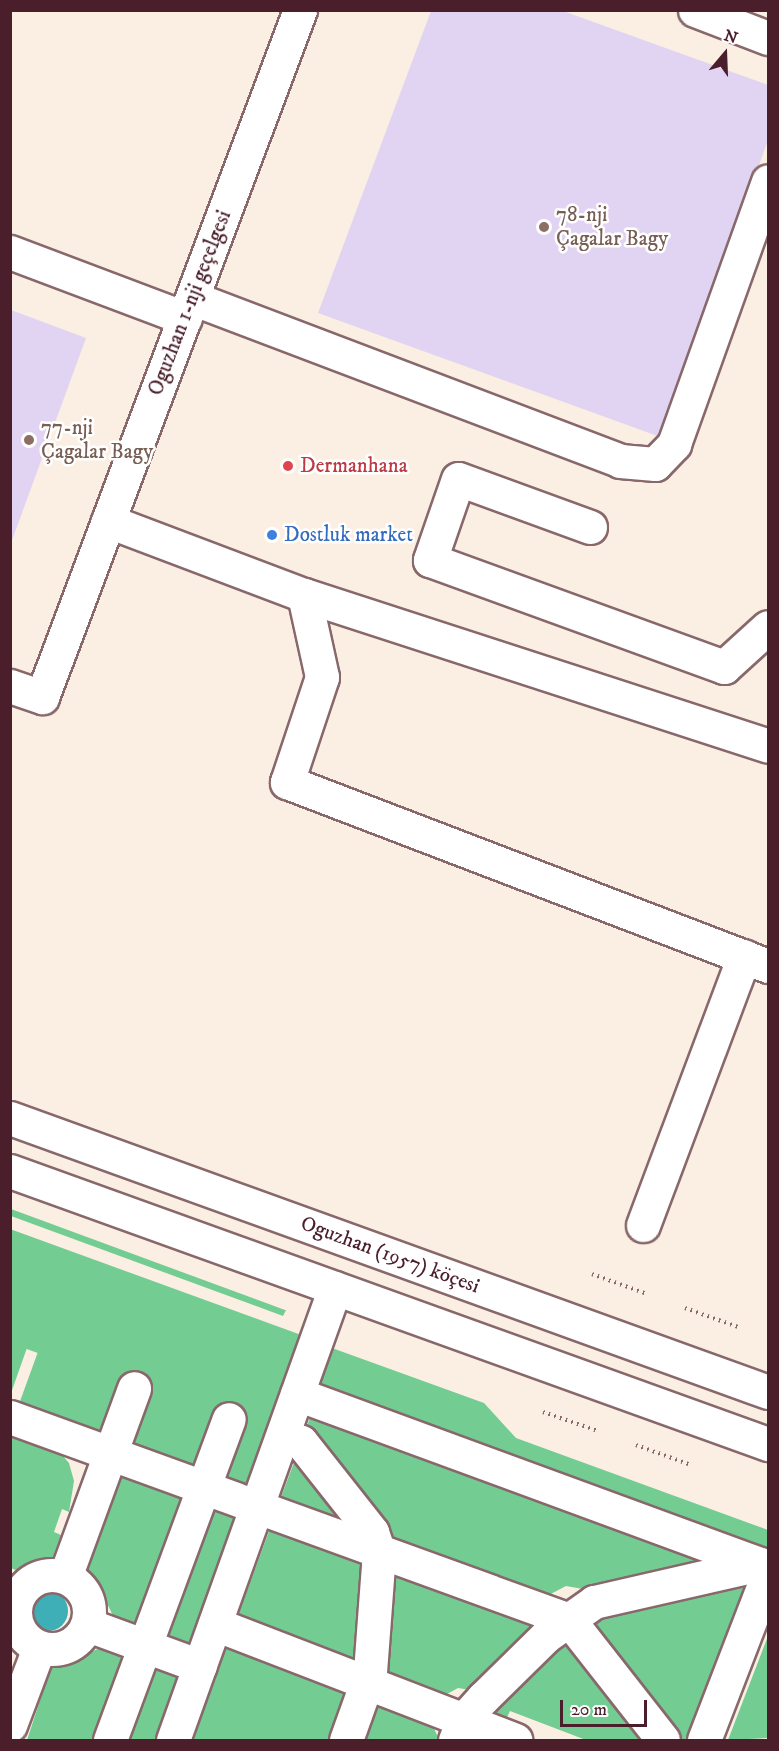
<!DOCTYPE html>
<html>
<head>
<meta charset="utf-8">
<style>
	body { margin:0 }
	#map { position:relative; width:779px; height:1751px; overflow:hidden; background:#faefe2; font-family:"IM FELL DW Pica",serif }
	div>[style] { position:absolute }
	.built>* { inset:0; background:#e1d4f3 }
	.green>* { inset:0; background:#73cc91; transform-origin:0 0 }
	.water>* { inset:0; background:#3eafb6 }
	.round { border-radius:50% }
	.path>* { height:4px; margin-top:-2px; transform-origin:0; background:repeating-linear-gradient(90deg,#88686b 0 1.5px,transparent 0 6px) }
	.roads { filter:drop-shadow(2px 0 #88686b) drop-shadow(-2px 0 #88686b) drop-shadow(0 2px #88686b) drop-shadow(0 -2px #88686b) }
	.minor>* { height:33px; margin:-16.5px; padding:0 16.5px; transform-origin:16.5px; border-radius:16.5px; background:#fff }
	.minor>.ring { margin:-16.5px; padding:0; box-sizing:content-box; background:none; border:33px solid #fff; border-radius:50% }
	.major>* { height:33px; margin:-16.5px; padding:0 16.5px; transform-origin:16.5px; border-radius:16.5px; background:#fff }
	.dots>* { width:16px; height:16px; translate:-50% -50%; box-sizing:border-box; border:3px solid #fff; border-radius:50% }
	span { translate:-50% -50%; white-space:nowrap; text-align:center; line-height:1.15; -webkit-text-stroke:5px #fff; paint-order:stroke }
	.education-label { font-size:21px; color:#785e54 }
	.left { translate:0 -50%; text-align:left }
	.street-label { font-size:21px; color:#4a1f2b }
	.health-label { font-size:21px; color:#be3a42 }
	.shop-label { font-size:21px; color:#366cbe }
	.frame { position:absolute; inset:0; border:12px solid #4a1f2b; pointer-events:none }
	.north { position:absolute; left:695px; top:24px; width:60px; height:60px; -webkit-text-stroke:4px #fff; paint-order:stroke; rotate:19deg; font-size:16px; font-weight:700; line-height:24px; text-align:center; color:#4a1f2b }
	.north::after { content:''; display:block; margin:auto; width:21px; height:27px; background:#4a1f2b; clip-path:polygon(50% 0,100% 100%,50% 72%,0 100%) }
	.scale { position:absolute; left:560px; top:1700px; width:87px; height:27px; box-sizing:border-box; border:3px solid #4a1f2b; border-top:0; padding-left:8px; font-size:18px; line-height:21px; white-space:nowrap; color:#4a1f2b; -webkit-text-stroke:4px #fff; paint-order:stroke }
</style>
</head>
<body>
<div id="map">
	<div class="built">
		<div style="clip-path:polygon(431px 11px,563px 11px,768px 85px,768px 140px,663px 438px,318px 313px)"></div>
		<div style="clip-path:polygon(11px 310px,86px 338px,11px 543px,10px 310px)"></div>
	</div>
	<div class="green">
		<div style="clip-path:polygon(11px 1209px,285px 1310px,286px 1310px,283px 1316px,11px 1216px)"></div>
		<div style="left:10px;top:1229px;width:310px;height:107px;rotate:20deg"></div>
		<div style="clip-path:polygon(11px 1338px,28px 1345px,11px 1393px,10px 1338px)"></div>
		<div style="clip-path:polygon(332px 1348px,484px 1403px,516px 1438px,768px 1530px,768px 1558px,315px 1394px)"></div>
		<div style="left:39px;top:1349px;width:85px;height:64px;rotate:20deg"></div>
		<div style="left:153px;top:1391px;width:73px;height:64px;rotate:20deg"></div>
		<div style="clip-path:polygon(314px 1407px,733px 1561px,583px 1589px,566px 1586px,543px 1598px,404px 1551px,381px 1528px,305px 1431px)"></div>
		<div style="left:236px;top:1421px;width:35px;height:65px;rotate:20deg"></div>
		<div style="clip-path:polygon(10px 1427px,55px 1447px,69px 1463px,74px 1481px,69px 1512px,62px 1509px,54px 1532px,61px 1535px,52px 1559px,20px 1572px,11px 1568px)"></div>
		<div style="clip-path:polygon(298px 1452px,363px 1536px,278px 1505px)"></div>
		<div style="clip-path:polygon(125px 1468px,193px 1494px,144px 1629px,114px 1618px,98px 1584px,89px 1587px,84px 1577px)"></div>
		<div style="left:207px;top:1499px;width:35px;height:144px;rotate:20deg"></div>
		<div style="clip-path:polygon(272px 1523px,369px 1558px,361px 1669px,236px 1621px)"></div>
		<div style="clip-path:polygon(387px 1565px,538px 1624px,476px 1691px,458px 1688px,438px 1699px,379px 1676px)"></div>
		<div style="clip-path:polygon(750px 1576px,686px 1740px,675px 1740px,594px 1635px,599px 1610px)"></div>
		<div style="clip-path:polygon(768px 1636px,768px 1738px,728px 1740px)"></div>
		<div style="clip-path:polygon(228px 1641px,355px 1690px,336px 1740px,191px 1740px)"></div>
		<div style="clip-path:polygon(552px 1643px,571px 1648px,651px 1740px,586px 1740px,510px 1711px,504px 1724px,493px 1720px,492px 1712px)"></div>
		<div style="clip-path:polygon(104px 1646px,133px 1657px,102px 1740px,27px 1740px,54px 1658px,65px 1654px,69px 1662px)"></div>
		<div style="clip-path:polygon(147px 1662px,180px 1674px,156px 1740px,118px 1740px)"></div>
		<div style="clip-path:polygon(373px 1697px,430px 1719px,439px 1740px,356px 1740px)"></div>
	</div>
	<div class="water">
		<div class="round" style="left:28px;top:1591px;width:40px;height:40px"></div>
	</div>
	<div class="path">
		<div style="left:592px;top:1274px;width:59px;rotate:20deg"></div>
		<div style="left:685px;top:1308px;width:59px;rotate:19.7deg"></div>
		<div style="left:543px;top:1412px;width:58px;rotate:19.1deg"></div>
		<div style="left:636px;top:1445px;width:59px;rotate:20deg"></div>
	</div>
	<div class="roads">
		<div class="minor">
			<div style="left:695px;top:10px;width:78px;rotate:21deg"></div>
			<div style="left:10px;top:252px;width:187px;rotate:20.7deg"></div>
			<div style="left:192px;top:298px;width:458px;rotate:20.8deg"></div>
			<div style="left:620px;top:461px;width:35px;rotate:5deg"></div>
			<div style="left:655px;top:464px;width:28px;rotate:-46deg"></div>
			<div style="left:674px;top:444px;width:279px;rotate:-70.3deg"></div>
			<div style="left:108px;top:521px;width:210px;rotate:20.7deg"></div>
			<div style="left:304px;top:595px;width:84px;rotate:77.6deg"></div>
			<div style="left:322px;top:677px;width:111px;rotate:108.4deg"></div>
			<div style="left:287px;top:782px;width:515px;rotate:20.93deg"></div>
			<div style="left:590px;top:527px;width:140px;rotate:-160deg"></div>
			<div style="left:458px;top:479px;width:86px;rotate:109.1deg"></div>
			<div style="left:430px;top:560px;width:313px;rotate:20deg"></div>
			<div style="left:724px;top:667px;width:59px;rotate:-42.3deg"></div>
			<div style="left:304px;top:595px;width:488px;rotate:18deg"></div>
			<div style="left:10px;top:686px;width:34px;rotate:19deg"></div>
			<div style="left:42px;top:697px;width:734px;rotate:-69.42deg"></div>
			<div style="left:643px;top:1225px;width:287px;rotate:-69.4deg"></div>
			<div style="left:297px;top:1394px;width:502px;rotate:20.17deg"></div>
			<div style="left:10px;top:1417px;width:595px;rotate:19.96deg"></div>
			<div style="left:569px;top:1620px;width:152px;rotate:51.9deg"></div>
			<div style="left:283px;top:1435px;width:19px;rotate:21deg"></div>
			<div style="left:301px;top:1442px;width:115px;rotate:51.7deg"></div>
			<div style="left:372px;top:1532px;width:21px;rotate:71deg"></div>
			<div style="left:379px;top:1552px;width:121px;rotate:94.3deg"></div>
			<div style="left:370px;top:1673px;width:71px;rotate:109.7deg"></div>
			<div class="ring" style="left:15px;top:1575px;width:41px;height:41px"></div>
			<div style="left:65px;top:1577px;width:201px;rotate:-69.9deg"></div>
			<div style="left:215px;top:1624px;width:322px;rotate:21.1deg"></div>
			<div style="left:88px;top:1625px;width:119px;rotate:20.1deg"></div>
			<div style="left:10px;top:1725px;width:82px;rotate:-69.4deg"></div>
			<div style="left:110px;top:1740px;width:342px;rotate:-69.7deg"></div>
			<div style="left:173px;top:1740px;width:480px;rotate:-70.3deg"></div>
			<div style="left:455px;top:1740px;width:22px;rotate:-68deg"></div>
			<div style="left:463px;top:1720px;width:30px;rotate:-48deg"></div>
			<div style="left:483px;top:1698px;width:88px;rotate:-44.5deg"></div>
			<div style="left:546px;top:1636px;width:59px;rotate:-35.3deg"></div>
			<div style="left:594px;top:1602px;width:170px;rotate:-12.9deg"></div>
			<div style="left:704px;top:1740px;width:178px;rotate:-68.9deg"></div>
		</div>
		<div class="major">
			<div style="left:10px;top:1118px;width:806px;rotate:19.87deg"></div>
			<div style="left:10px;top:1171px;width:806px;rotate:19.81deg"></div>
		</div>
	</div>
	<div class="dots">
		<div style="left:544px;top:227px;background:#8d6e63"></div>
		<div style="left:29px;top:440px;background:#8d6e63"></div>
		<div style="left:288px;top:466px;background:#e0444e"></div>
		<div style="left:272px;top:535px;background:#3f7fe0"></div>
	</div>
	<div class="education-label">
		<span class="left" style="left:556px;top:227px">78-nji<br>Çagalar Bagy</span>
		<span class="left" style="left:41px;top:440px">77-nji<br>Çagalar Bagy</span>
	</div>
	<div class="street-label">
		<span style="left:190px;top:303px;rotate:-69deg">Oguzhan 1-nji geçelgesi</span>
		<span style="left:390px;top:1255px;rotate:20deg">Oguzhan (1957) köçesi</span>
	</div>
	<div class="health-label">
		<span class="left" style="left:300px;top:466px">Dermanhana</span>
	</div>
	<div class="shop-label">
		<span class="left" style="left:284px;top:535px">Dostluk market</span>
	</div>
	<div class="frame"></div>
	<div class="north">N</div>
	<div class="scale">20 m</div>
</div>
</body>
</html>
